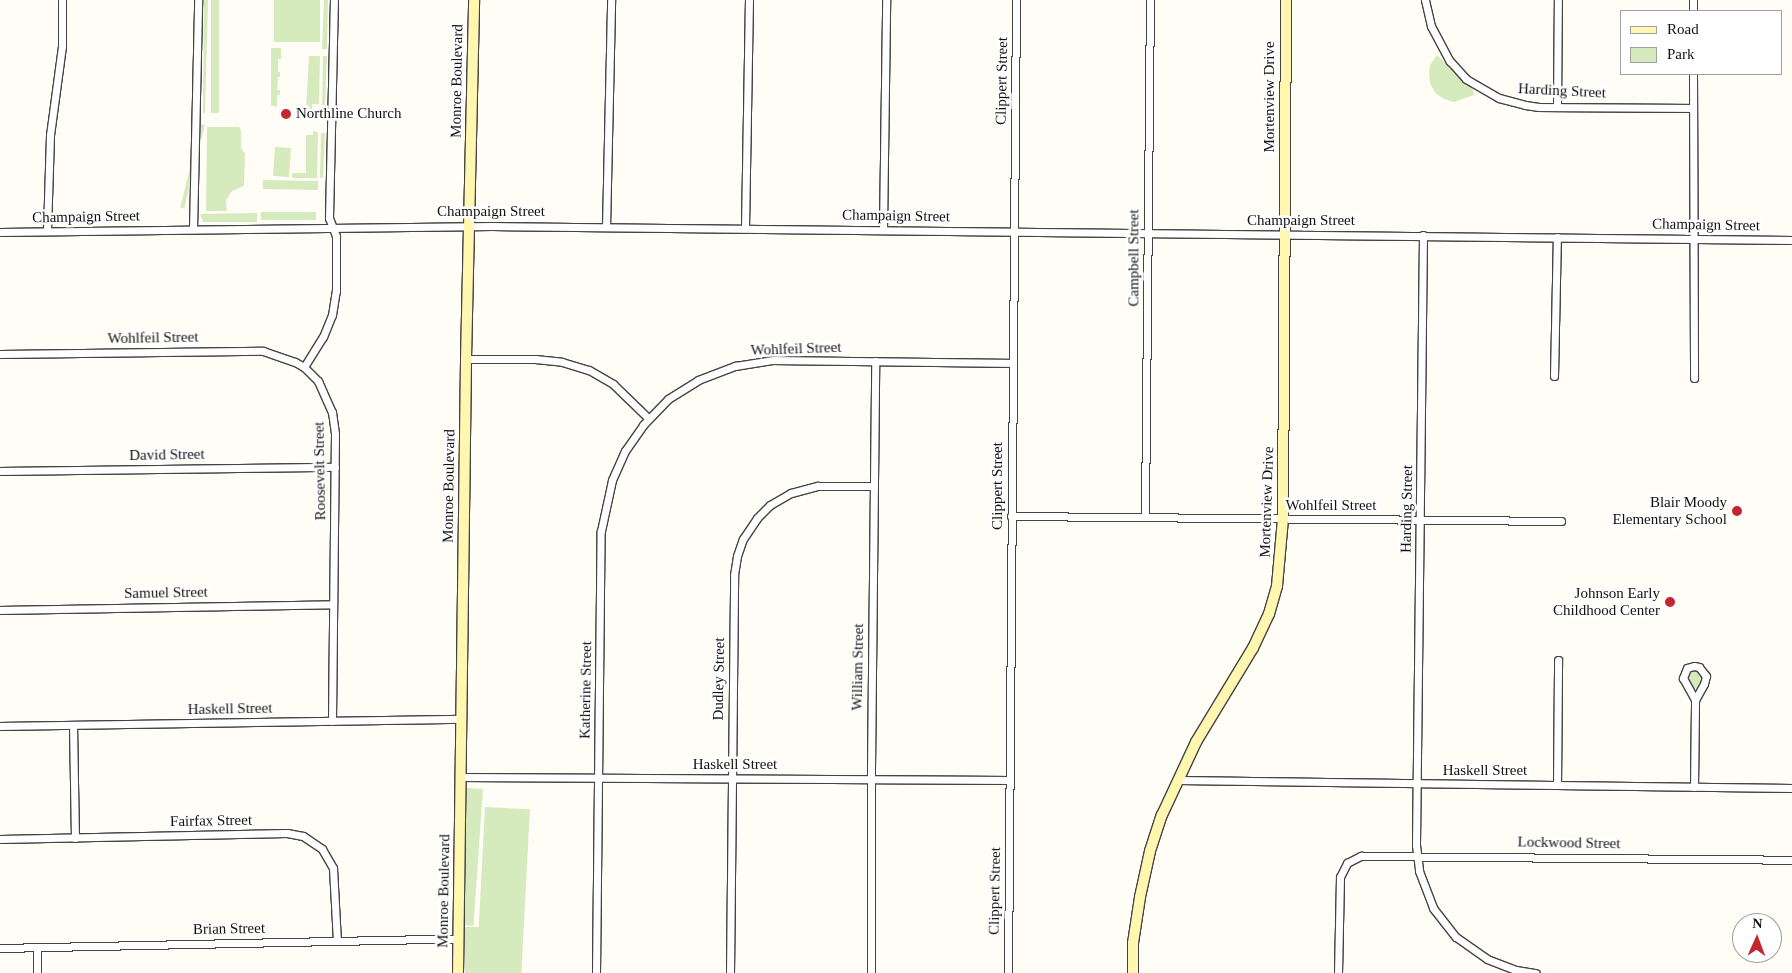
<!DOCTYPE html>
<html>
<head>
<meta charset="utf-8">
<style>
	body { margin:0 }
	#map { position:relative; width:1792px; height:973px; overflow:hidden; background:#fffdf5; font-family:Georgia,serif }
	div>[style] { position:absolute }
	.green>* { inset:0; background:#d5ebbd; transform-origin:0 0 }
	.roads { filter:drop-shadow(1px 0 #444) drop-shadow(-1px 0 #444) drop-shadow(0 1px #444) drop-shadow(0 -1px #444) }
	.street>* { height:7px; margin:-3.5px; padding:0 3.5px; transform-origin:3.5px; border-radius:3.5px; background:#fff }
	.secondary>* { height:10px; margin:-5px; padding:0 5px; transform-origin:5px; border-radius:5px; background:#fff6b0 }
	.dots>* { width:14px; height:14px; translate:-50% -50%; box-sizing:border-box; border:2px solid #fff; border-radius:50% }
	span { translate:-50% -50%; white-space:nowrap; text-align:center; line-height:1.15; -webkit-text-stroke:5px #fff; paint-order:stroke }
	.street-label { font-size:15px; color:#111 }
	.poi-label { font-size:15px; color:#111 }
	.left { translate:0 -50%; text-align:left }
	.right { translate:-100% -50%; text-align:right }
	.legend { position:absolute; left:1620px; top:10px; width:162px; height:65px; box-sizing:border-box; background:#fff; border:1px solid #a0a0a0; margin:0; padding:6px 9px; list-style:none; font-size:15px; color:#111 }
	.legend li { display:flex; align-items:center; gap:10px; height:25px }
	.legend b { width:25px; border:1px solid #a0a0a0 }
	.north { position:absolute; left:1732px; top:913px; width:50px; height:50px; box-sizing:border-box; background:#fff; border:1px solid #a0a0a0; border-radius:50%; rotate:2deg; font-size:14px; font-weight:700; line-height:20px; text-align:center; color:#111 }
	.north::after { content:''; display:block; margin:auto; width:18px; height:22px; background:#c4262e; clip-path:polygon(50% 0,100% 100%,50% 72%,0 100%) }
</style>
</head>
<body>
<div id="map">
	<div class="green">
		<div style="clip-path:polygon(204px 0,208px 0,205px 113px,203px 113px)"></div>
		<div style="left:211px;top:0;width:8px;height:113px"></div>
		<div style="left:274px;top:0;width:46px;height:42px"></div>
		<div style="clip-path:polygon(324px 0,328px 0,327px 49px,322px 49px)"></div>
		<div style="clip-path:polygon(271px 48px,281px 48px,281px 59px,278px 59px,278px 72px,280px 72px,280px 77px,278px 77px,277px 90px,280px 90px,280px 94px,277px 96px,277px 107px,271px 105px)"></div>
		<div style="clip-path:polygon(1437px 55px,1473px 90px,1474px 95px,1454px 102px,1444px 99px,1435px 93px,1430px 83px,1429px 73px,1430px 65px)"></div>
		<div style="clip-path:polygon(309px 56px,320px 56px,319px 104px,312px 104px,312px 110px,306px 110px)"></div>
		<div style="clip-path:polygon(323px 56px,327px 56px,325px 105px,322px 105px)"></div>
		<div style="left:201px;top:124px;width:4px;height:86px;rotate:14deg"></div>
		<div style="clip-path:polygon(207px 127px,239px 127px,241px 131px,241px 148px,245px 154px,244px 186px,232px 191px,226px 200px,227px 211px,206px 211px)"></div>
		<div style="clip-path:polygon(313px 131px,318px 132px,317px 178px,292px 178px,292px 173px,306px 173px,306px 135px,313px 135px)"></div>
		<div style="clip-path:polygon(321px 133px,325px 133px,323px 178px,320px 178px)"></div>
		<div style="left:275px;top:147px;width:16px;height:29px;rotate:4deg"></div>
		<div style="left:263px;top:180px;width:55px;height:9px;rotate:1deg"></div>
		<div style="left:316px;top:212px;width:8px;height:55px;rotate:90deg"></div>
		<div style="clip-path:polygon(257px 213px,257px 222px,203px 222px,200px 214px)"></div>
		<div style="clip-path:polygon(1690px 670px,1696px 670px,1701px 674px,1702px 680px,1694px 691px,1686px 677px)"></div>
		<div style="left:467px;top:788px;width:16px;height:137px;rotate:4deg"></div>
		<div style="left:485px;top:807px;width:45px;height:166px;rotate:3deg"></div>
		<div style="left:465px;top:927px;width:16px;height:46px"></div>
	</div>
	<div class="roads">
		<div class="street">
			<div style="left:1425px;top:0;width:27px;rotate:77deg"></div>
			<div style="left:1431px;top:26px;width:40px;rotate:62deg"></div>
			<div style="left:1450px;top:61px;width:24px;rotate:48deg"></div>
			<div style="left:1466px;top:79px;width:38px;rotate:30deg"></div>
			<div style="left:1499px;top:98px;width:27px;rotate:15deg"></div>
			<div style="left:1525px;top:105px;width:14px;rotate:8deg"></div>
			<div style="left:1539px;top:107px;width:154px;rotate:0.4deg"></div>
			<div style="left:1693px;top:0;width:11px;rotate:90deg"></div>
			<div style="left:1693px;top:74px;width:304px;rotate:89.8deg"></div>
			<div style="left:1557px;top:105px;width:105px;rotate:-89.5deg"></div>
			<div style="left:606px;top:227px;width:227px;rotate:-88.7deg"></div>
			<div style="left:745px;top:228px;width:228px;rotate:-89deg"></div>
			<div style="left:193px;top:229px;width:229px;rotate:-88.7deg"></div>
			<div style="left:883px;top:229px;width:229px;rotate:-89.2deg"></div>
			<div style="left:47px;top:231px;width:96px;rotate:-88.2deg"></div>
			<div style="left:50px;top:135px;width:90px;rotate:-82.3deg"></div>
			<div style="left:62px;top:46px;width:46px;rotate:-90deg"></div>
			<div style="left:0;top:232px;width:492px;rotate:-0.7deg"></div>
			<div style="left:492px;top:226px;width:1300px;rotate:0.62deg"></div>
			<div style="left:1423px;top:235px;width:610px;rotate:90.66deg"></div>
			<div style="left:1416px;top:845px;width:26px;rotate:83deg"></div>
			<div style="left:1419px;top:871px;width:40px;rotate:69deg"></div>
			<div style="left:1433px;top:908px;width:37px;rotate:52deg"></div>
			<div style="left:1456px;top:937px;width:38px;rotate:35deg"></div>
			<div style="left:1487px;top:959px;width:31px;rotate:21deg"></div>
			<div style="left:1516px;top:970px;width:20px;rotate:9deg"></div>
			<div style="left:0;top:354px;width:263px;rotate:-0.7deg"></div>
			<div style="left:263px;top:351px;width:34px;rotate:19deg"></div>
			<div style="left:295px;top:362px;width:10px;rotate:29deg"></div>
			<div style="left:304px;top:367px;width:20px;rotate:45deg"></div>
			<div style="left:318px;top:381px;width:34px;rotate:66deg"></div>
			<div style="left:332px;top:412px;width:22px;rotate:82deg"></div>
			<div style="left:335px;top:434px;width:287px;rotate:90.6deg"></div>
			<div style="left:466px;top:359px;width:69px"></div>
			<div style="left:535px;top:359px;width:27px;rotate:6deg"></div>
			<div style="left:562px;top:362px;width:28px;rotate:17deg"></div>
			<div style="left:589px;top:370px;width:28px;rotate:30deg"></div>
			<div style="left:613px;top:384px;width:50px;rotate:44.2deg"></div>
			<div style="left:304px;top:367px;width:36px;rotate:-58deg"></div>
			<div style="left:323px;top:337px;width:24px;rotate:-68deg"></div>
			<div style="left:332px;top:315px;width:24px;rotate:-81deg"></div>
			<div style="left:336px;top:291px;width:55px;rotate:-90deg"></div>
			<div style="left:336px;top:236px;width:19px;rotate:-111deg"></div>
			<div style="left:329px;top:218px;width:218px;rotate:-88.7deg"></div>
			<div style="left:1554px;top:376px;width:139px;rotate:-88.8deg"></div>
			<div style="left:0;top:471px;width:335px;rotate:-0.7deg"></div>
			<div style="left:1011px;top:516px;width:550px;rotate:0.52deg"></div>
			<div style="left:1145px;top:517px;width:517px;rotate:-89.45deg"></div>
			<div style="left:0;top:610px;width:333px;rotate:-1deg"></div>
			<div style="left:73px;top:725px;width:113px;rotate:89deg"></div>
			<div style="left:0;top:726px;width:461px;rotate:-0.9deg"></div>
			<div style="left:461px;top:777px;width:549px;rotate:0.31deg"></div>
			<div style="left:1178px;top:780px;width:614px;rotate:0.75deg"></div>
			<div style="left:1557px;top:785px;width:125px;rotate:-89.5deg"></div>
			<div style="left:1694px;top:787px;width:87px;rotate:-89.3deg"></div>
			<div style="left:1695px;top:700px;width:18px;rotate:-61deg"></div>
			<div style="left:1704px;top:684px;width:8px;rotate:-76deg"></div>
			<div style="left:1706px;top:676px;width:11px;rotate:-128deg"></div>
			<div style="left:1699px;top:667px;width:5px;rotate:-169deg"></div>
			<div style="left:1694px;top:666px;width:7px;rotate:164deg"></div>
			<div style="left:1687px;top:668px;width:11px;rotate:112deg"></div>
			<div style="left:1683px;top:678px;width:25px;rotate:61deg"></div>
			<div style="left:0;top:839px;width:287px;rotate:-1.2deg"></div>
			<div style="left:287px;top:833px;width:16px;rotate:11deg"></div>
			<div style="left:303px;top:836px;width:23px;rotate:34deg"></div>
			<div style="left:322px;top:849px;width:22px;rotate:60deg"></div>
			<div style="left:333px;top:868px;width:73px;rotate:86.9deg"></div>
			<div style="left:37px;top:947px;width:26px;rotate:90deg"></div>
			<div style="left:0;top:948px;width:459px;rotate:-1.2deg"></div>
			<div style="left:596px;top:973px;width:442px;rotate:-89.4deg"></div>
			<div style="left:601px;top:531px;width:52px;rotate:-77.8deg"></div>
			<div style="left:612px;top:480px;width:32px;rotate:-66deg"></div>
			<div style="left:625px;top:451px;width:32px;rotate:-55deg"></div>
			<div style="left:643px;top:425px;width:36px;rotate:-46deg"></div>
			<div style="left:668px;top:399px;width:36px;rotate:-32deg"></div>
			<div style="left:698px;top:380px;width:40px;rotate:-21deg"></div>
			<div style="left:735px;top:366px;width:39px;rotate:-9deg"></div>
			<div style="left:774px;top:360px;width:239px;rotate:0.7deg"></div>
			<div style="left:730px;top:973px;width:398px;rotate:-89.4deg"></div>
			<div style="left:734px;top:575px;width:19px;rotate:-81deg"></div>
			<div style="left:737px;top:556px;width:18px;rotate:-71deg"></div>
			<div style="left:743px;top:539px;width:25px;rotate:-56deg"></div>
			<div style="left:757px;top:518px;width:18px;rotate:-45deg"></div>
			<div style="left:770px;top:505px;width:24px;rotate:-30deg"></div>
			<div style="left:791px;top:493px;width:28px;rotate:-15deg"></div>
			<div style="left:818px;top:486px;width:56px"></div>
			<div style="left:871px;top:973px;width:205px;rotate:-90deg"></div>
			<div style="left:871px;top:768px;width:407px;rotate:-89.4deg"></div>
			<div style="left:1008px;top:973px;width:973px;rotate:-89.53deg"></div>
			<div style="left:1338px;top:973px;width:96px;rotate:-88.8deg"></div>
			<div style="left:1340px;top:877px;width:16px;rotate:-63deg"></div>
			<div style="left:1347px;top:863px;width:16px;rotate:-27deg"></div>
			<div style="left:1361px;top:856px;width:431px;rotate:0.5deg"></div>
		</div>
		<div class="secondary">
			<div style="left:458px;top:973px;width:614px;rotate:-89.25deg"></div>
			<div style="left:466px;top:359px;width:359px;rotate:-88.7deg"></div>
			<div style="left:1133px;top:973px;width:30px;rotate:-90deg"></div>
			<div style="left:1133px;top:943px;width:47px;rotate:-81.3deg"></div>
			<div style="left:1140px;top:897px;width:47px;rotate:-77.7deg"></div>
			<div style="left:1150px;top:851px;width:38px;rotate:-72deg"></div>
			<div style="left:1162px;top:815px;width:81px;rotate:-65deg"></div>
			<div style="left:1196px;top:742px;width:110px;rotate:-58.8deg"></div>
			<div style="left:1253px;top:648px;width:38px;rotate:-65deg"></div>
			<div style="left:1269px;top:614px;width:29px;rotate:-74deg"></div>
			<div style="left:1277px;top:586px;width:67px;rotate:-84.9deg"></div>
			<div style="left:1283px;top:519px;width:519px;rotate:-89.67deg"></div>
		</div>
	</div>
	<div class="dots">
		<div style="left:286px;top:114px;background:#c4262e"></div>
		<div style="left:1737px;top:511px;background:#c4262e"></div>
		<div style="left:1670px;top:602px;background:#c4262e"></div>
	</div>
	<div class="street-label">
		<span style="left:457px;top:81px;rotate:-89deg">Monroe Boulevard</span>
		<span style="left:1002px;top:81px;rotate:-89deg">Clippert Street</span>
		<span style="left:1562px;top:91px;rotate:3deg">Harding Street</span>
		<span style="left:1270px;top:97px;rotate:-90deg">Mortenview Drive</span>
		<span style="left:491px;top:212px">Champaign Street</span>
		<span style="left:896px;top:216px;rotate:1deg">Champaign Street</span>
		<span style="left:86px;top:217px;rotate:-1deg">Champaign Street</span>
		<span style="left:1301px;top:221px">Champaign Street</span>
		<span style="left:1706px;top:225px;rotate:1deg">Champaign Street</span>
		<span style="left:1134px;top:258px;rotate:-90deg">Campbell Street</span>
		<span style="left:153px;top:338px;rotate:-1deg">Wohlfeil Street</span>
		<span style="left:796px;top:349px;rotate:-2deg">Wohlfeil Street</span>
		<span style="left:167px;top:455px;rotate:-1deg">David Street</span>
		<span style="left:320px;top:471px;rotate:-91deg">Roosevelt Street</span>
		<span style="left:449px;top:486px;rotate:-89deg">Monroe Boulevard</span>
		<span style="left:998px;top:486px;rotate:-90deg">Clippert Street</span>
		<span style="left:1267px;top:502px;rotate:-88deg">Mortenview Drive</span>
		<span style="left:1331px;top:506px">Wohlfeil Street</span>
		<span style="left:1407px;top:509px;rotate:-89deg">Harding Street</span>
		<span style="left:166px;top:593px;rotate:-1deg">Samuel Street</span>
		<span style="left:858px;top:667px;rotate:-89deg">William Street</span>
		<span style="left:719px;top:679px;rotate:-89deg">Dudley Street</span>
		<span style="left:586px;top:690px;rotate:-89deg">Katherine Street</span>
		<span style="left:230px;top:709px;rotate:-1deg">Haskell Street</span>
		<span style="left:735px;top:765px">Haskell Street</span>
		<span style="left:1485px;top:771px">Haskell Street</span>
		<span style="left:211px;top:821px;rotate:-1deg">Fairfax Street</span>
		<span style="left:1569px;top:843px;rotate:1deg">Lockwood Street</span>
		<span style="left:444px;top:891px;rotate:-89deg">Monroe Boulevard</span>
		<span style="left:995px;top:891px;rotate:-89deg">Clippert Street</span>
		<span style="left:229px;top:929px;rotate:-1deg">Brian Street</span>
	</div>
	<div class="poi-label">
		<span class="left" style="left:296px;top:114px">Northline Church</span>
		<span class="right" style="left:1727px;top:511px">Blair Moody<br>Elementary School</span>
		<span class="right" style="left:1660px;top:602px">Johnson Early<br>Childhood Center</span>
	</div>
	<ul class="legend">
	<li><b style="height:6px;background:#fff6b0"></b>Road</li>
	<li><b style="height:14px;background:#d5ebbd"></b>Park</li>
	</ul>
	<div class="north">N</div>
</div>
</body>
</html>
